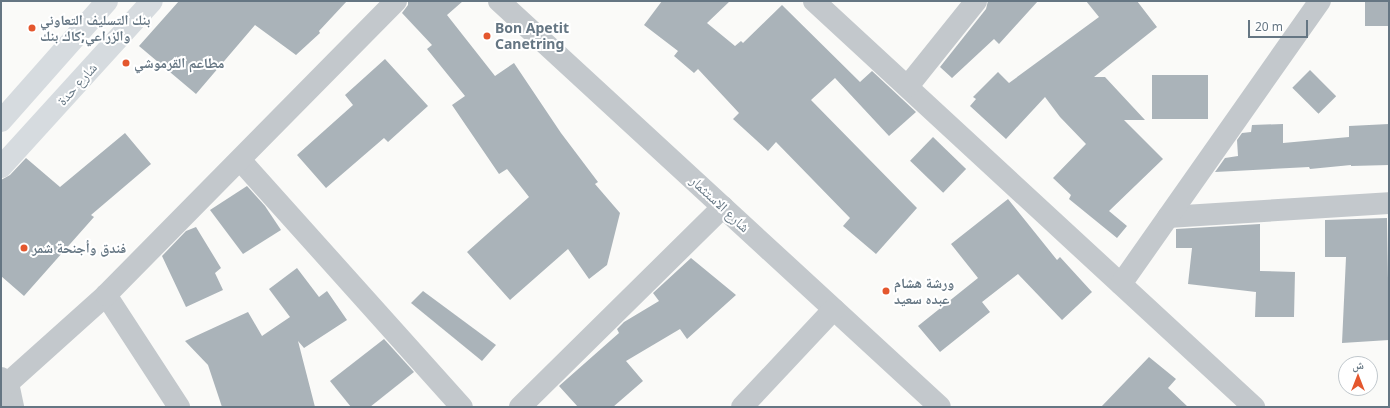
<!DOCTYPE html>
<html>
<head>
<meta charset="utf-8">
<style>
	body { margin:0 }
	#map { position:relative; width:1390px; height:408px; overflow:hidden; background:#fafaf8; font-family:"Noto Sans","Noto Naskh Arabic",sans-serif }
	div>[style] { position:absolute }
	.building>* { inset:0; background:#aab3b9; transform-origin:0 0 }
	.minor>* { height:22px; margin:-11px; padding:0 11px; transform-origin:11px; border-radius:11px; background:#c3c8cc }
	.major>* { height:22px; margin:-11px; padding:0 11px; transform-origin:11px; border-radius:11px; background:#d6dbdf }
	.dots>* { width:11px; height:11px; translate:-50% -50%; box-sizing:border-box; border:2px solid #fff; border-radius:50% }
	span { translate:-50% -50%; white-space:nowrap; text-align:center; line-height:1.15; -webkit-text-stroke:4px #fff; paint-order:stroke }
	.poi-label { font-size:14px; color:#657683; font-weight:700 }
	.left { translate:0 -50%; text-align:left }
	.street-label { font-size:14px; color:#657683 }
	.frame { position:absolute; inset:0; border:2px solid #657683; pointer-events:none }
	.north { position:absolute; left:1338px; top:356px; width:40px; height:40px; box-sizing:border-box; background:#fff; border:1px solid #c1c8cd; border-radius:50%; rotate:0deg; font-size:11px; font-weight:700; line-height:16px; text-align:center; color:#657683 }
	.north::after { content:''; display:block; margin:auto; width:14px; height:18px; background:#e4572e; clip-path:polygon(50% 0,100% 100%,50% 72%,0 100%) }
	.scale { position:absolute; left:1248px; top:20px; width:60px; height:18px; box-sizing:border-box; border:2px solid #657683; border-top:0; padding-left:5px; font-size:12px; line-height:14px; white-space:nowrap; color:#657683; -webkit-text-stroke:3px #fff; paint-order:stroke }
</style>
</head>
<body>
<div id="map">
	<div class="building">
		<div style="clip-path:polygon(179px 1px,347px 1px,319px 31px,320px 33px,296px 55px,255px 25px,196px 94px,139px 46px)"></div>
		<div style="clip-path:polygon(408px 1px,463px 1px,447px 15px,495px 76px,514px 63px,561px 133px,598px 182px,595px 184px,620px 213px,607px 265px,589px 279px,568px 249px,510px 300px,467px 252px,529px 197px,507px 169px,499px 174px,452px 105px,465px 96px,427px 49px,432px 45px,402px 13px,408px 5px)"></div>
		<div style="clip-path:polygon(662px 1px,730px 1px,707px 23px,735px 46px,741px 41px,743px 43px,782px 5px,860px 82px,872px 71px,916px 112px,889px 136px,835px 78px,811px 100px,917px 208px,876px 254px,843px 226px,850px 218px,776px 142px,768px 151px,733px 119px,739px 113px,698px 69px,694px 73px,674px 56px,678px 51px,644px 25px)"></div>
		<div style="clip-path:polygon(988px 1px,1038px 1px,999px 44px,994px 39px,952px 78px,940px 67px,986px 9px)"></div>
		<div style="clip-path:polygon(1086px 1px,1137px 1px,1157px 27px,1094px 77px,1105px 77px,1145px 120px,1124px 120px,1163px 159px,1109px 211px,1127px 226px,1117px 238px,1069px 199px,1071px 195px,1053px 178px,1086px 144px,1060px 117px,1045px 97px,1006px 139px,970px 106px,976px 99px,973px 97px,998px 72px,1009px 83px,1099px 17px)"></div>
		<div style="left:1365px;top:1px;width:24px;height:25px"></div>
		<div style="clip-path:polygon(385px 59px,428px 106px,388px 142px,384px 138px,326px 188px,297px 155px,353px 105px,345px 95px)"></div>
		<div style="left:1310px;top:70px;width:37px;height:25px;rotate:45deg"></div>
		<div style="left:1208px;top:75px;width:44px;height:56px;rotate:90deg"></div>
		<div style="clip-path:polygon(1283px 124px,1283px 143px,1349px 137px,1349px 126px,1389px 124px,1389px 165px,1351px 166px,1351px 165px,1310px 169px,1309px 167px,1215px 172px,1225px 158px,1238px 156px,1237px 140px,1242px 133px,1251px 132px,1252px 125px)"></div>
		<div style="clip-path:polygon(125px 133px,151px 164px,91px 215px,94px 217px,24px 296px,1px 276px,1px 180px,10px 175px,26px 158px,60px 187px)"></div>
		<div style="left:933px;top:137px;width:46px;height:33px;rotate:44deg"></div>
		<div style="clip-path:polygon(247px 186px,265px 206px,281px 230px,243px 254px,210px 210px)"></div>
		<div style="clip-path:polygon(1008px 199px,1057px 260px,1060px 257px,1092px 292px,1062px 320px,1018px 274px,982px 302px,990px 312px,940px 352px,918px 326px,978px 278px,951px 244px)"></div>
		<div style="clip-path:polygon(1387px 218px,1389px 340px,1342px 343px,1346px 257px,1325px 257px,1325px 220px)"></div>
		<div style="clip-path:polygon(1260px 224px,1260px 271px,1295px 272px,1294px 317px,1255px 317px,1256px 292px,1188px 284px,1192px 248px,1176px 248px,1176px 229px)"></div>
		<div style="clip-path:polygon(196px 227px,221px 268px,215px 273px,223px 290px,186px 307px,162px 256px,186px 231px)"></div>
		<div style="clip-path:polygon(691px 258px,736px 295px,687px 339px,680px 329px,626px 361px,643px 381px,613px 407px,578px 407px,559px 386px,619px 333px,617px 329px,624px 322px,659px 301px,653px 293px)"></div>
		<div style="clip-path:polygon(297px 268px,319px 297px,327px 291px,347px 320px,304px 348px,298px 341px,315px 407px,222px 407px,208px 365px,185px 341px,248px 312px,262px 336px,290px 317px,269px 289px)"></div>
		<div style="clip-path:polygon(423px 291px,496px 345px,482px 361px,411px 303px)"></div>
		<div style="clip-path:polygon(384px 339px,414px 372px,370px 407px,351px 407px,330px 381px)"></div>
		<div style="clip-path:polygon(1149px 357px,1176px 379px,1168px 388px,1188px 407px,1101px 407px)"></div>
	</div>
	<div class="minor">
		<div style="left:499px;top:1px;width:599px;rotate:42.63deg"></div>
		<div style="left:814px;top:1px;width:599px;rotate:42.7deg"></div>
		<div style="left:908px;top:86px;width:109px;rotate:-51.3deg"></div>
		<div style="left:241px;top:161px;width:331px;rotate:48.1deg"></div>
		<div style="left:1168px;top:217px;width:221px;rotate:-3.6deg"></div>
		<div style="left:1121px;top:284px;width:346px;rotate:-54.9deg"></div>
		<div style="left:106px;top:295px;width:134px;rotate:56.9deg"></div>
		<div style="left:1px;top:378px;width:9px;rotate:36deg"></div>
		<div style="left:8px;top:383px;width:25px;rotate:78deg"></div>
		<div style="left:8px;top:383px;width:132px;rotate:-41.9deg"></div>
		<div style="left:106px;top:295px;width:413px;rotate:-45.4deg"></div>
		<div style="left:520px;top:407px;width:285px;rotate:-44.6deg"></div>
		<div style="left:742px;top:407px;width:134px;rotate:-46.8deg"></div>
	</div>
	<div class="major">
		<div style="left:1px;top:121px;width:160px;rotate:-48.5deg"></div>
		<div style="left:1px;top:167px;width:224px;rotate:-47.7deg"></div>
	</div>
	<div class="dots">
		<div style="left:32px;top:28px;background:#e4572e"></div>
		<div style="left:487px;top:36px;background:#e4572e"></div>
		<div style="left:126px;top:63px;background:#e4572e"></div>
		<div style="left:24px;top:248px;background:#e4572e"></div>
		<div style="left:886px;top:291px;background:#e4572e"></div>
	</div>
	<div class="poi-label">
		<span class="left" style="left:40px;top:28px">بنك التسليف التعاوني<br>والزراعي;كاك بنك</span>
		<span class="left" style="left:495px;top:36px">Bon Apetit<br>Canetring</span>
		<span class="left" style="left:134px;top:63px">مطاعم القرموشي</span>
		<span class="left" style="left:32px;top:248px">فندق وأجنحة شمر</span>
		<span class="left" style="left:894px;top:291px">ورشة هشام<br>عبده سعيد</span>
	</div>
	<div class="street-label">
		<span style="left:77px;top:84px;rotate:-48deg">شارع حدة</span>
		<span style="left:720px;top:204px;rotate:43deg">شارع الاستثمار</span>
	</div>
	<div class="frame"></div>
	<div class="north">ش</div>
	<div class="scale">20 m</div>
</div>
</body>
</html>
